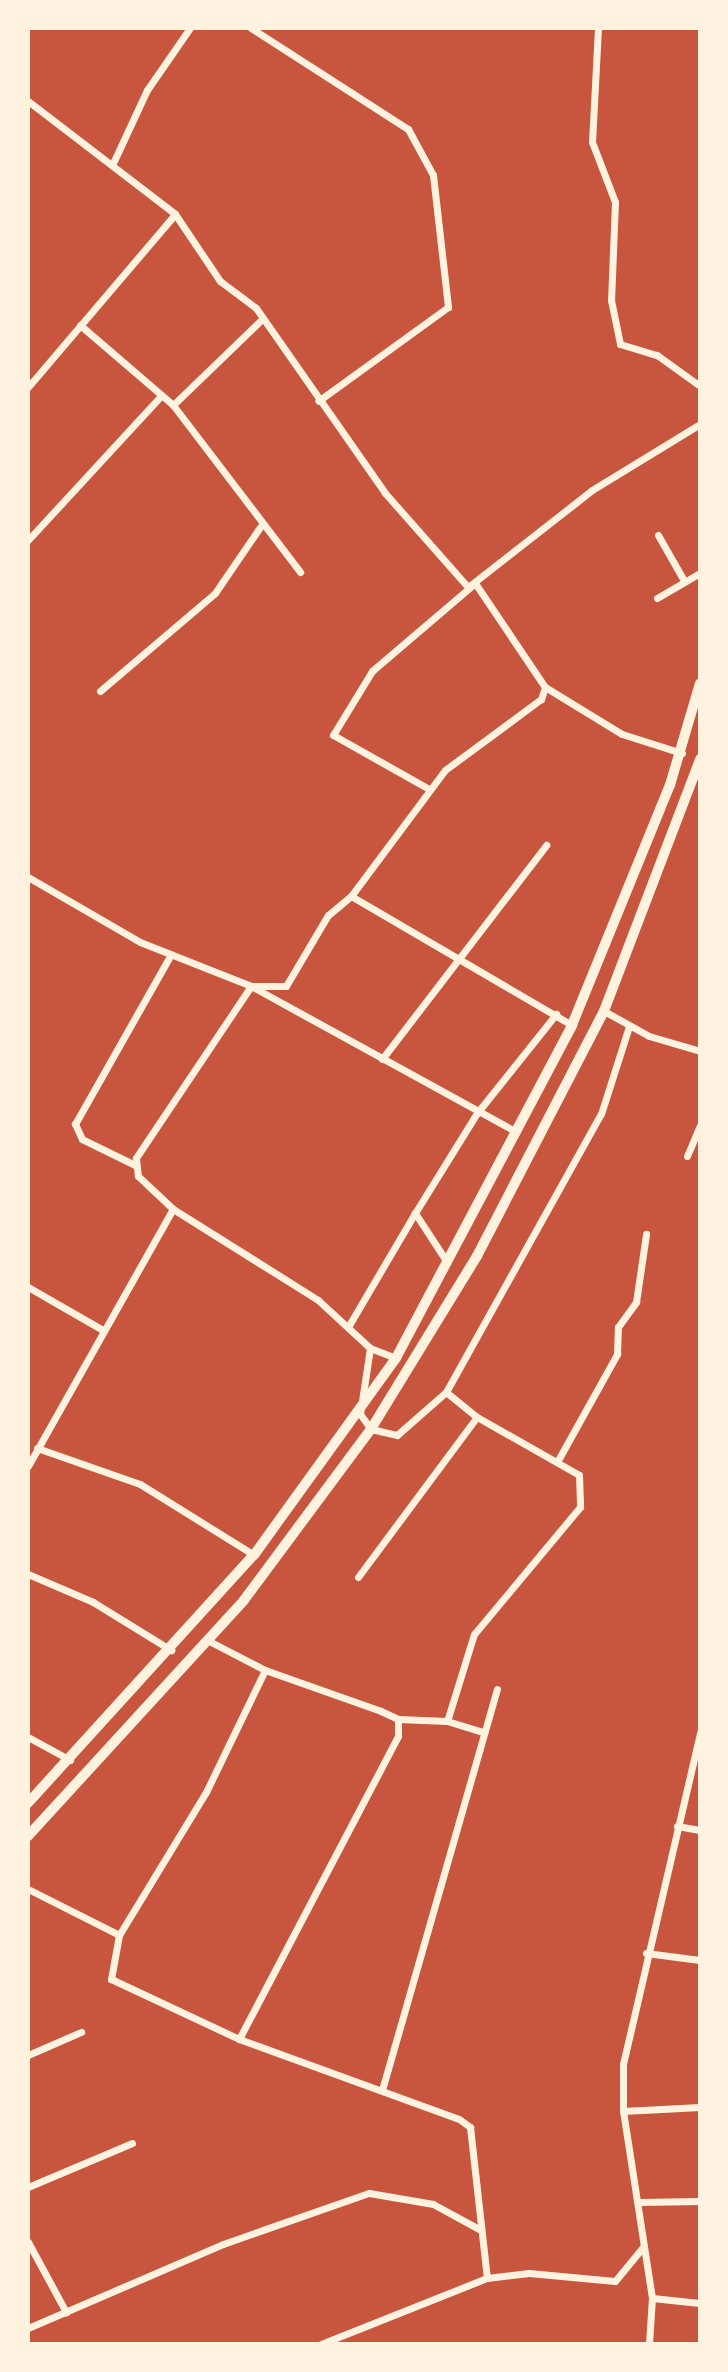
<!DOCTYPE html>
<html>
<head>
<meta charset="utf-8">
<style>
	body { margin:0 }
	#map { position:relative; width:728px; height:2372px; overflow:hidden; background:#c8553d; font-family:"Crimson Pro",serif }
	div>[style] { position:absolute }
	.minor>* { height:7px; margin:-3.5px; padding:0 3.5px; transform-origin:3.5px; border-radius:3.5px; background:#fff3e0 }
	.secondary>* { height:10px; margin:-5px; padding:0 5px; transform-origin:5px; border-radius:5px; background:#fff3e0 }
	span { translate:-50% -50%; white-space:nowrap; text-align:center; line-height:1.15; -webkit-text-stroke:8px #fff3e0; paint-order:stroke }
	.frame { position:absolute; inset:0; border:30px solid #fff3e0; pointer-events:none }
</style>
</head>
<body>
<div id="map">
	<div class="minor">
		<div style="left:251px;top:28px;width:187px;rotate:32.8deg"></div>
		<div style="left:408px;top:129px;width:52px;rotate:61.5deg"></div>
		<div style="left:433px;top:175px;width:133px;rotate:83.5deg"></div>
		<div style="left:448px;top:307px;width:160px;rotate:144.1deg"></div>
		<div style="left:598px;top:28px;width:114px;rotate:93deg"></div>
		<div style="left:592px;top:142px;width:64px;rotate:69deg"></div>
		<div style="left:615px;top:202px;width:98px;rotate:92.3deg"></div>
		<div style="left:611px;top:300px;width:45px;rotate:78.4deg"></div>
		<div style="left:620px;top:344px;width:39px;rotate:17deg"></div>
		<div style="left:657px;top:355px;width:53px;rotate:35.8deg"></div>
		<div style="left:28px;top:101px;width:185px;rotate:37.5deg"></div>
		<div style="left:175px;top:214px;width:81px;rotate:56.1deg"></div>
		<div style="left:220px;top:281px;width:45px;rotate:36.9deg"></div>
		<div style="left:256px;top:308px;width:226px;rotate:55.1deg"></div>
		<div style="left:385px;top:493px;width:125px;rotate:48.6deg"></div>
		<div style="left:468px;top:587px;width:157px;rotate:-38deg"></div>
		<div style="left:592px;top:490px;width:127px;rotate:-31.4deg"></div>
		<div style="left:114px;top:161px;width:78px;rotate:-65.1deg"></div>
		<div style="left:147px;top:90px;width:75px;rotate:-55.3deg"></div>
		<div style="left:80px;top:325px;width:123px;rotate:40.7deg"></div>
		<div style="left:173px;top:405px;width:210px;rotate:52.7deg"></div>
		<div style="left:28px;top:387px;width:227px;rotate:-49.6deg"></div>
		<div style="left:173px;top:405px;width:122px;rotate:-44deg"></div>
		<div style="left:658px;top:535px;width:51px;rotate:60.4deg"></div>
		<div style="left:28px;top:540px;width:196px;rotate:-47.3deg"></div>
		<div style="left:657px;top:598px;width:50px;rotate:-30.2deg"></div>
		<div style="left:545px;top:687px;width:90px;rotate:31.4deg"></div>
		<div style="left:622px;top:734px;width:63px;rotate:17.6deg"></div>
		<div style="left:100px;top:691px;width:151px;rotate:-40.4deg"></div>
		<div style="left:215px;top:593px;width:80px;rotate:-55.7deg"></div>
		<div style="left:429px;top:789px;width:110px;rotate:-150.6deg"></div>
		<div style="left:333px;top:735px;width:75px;rotate:-58.6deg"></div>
		<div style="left:372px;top:671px;width:135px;rotate:-40.5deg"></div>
		<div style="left:475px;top:583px;width:125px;rotate:56.1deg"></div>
		<div style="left:545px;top:687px;width:13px;rotate:108deg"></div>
		<div style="left:541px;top:699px;width:119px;rotate:143.5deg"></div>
		<div style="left:445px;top:770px;width:157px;rotate:126.7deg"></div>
		<div style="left:351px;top:896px;width:30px;rotate:140deg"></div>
		<div style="left:328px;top:915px;width:82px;rotate:120.6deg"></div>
		<div style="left:286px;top:986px;width:35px;rotate:180deg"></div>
		<div style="left:251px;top:986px;width:303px;rotate:28.8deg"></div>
		<div style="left:28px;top:877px;width:129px;rotate:30.1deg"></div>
		<div style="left:140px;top:942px;width:119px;rotate:21.6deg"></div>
		<div style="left:251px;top:986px;width:207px;rotate:123.8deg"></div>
		<div style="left:136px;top:1158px;width:18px;rotate:84deg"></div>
		<div style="left:138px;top:1176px;width:48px;rotate:43.3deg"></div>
		<div style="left:173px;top:1209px;width:171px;rotate:32.1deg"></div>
		<div style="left:318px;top:1300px;width:71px;rotate:42.7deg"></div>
		<div style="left:370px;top:1348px;width:28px;rotate:21deg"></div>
		<div style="left:351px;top:896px;width:256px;rotate:30.3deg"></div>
		<div style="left:604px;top:1011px;width:51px;rotate:29.1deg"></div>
		<div style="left:649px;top:1036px;width:53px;rotate:16.4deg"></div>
		<div style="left:382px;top:1059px;width:270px;rotate:-52.5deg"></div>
		<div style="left:687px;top:1156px;width:33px;rotate:-67deg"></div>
		<div style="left:135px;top:1165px;width:59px;rotate:-153.9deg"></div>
		<div style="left:82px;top:1139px;width:17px;rotate:-115deg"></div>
		<div style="left:75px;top:1124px;width:195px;rotate:-60.5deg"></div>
		<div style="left:447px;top:1262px;width:59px;rotate:-123.1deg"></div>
		<div style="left:415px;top:1213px;width:118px;rotate:-58.2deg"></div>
		<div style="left:477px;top:1113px;width:127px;rotate:-51.4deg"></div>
		<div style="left:28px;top:1287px;width:84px;rotate:29.9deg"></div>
		<div style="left:348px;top:1327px;width:132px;rotate:-59.6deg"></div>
		<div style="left:370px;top:1348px;width:67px;rotate:98.6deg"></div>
		<div style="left:360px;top:1414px;width:19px;rotate:54deg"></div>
		<div style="left:371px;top:1429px;width:27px;rotate:13deg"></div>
		<div style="left:397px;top:1435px;width:65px;rotate:-41.3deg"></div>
		<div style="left:446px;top:1392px;width:40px;rotate:39deg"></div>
		<div style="left:446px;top:1392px;width:318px;rotate:-60.9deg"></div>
		<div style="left:601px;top:1114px;width:92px;rotate:-72.3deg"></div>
		<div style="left:37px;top:1448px;width:109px;rotate:19.3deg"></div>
		<div style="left:140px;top:1484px;width:134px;rotate:31.9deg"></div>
		<div style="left:557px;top:1462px;width:124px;rotate:-60.9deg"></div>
		<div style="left:617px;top:1354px;width:27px;rotate:-88deg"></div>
		<div style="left:618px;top:1327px;width:31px;rotate:-54deg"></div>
		<div style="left:636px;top:1302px;width:69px;rotate:-81.6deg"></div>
		<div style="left:28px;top:1466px;width:295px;rotate:-60.6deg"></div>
		<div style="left:28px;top:1574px;width:71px;rotate:23.3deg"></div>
		<div style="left:93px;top:1602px;width:92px;rotate:31.6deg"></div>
		<div style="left:358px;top:1577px;width:199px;rotate:-53.4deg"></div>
		<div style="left:477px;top:1417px;width:117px;rotate:29.6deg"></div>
		<div style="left:579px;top:1475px;width:32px;rotate:88deg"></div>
		<div style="left:580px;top:1507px;width:165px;rotate:129.8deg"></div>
		<div style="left:474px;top:1634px;width:91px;rotate:107.2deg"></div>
		<div style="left:209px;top:1641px;width:63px;rotate:27.4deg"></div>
		<div style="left:398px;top:1719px;width:49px;rotate:2.3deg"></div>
		<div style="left:447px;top:1721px;width:37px;rotate:17deg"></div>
		<div style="left:28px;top:1737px;width:48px;rotate:28.7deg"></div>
		<div style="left:677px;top:1826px;width:23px;rotate:10deg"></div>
		<div style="left:28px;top:1889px;width:102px;rotate:26.8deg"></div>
		<div style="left:646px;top:1953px;width:54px;rotate:7.4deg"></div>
		<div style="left:239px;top:2039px;width:342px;rotate:-62.3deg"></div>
		<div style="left:398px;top:1736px;width:17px;rotate:-90deg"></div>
		<div style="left:398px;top:1719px;width:19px;rotate:-155deg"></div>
		<div style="left:381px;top:1711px;width:123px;rotate:-160.5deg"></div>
		<div style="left:265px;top:1670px;width:136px;rotate:115.8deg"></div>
		<div style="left:206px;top:1792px;width:167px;rotate:121.3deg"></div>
		<div style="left:119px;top:1935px;width:45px;rotate:100.3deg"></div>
		<div style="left:111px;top:1979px;width:141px;rotate:25.1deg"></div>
		<div style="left:239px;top:2039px;width:234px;rotate:20deg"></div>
		<div style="left:459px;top:2119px;width:14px;rotate:36deg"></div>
		<div style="left:470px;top:2127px;width:152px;rotate:83.6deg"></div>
		<div style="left:28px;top:2055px;width:58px;rotate:-23.5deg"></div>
		<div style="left:382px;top:2090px;width:417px;rotate:-74deg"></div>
		<div style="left:623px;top:2111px;width:77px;rotate:-3deg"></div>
		<div style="left:28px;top:2187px;width:113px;rotate:-22.9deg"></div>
		<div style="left:640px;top:2202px;width:60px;rotate:-1deg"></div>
		<div style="left:28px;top:2242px;width:80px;rotate:61.5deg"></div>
		<div style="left:652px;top:2298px;width:48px;rotate:5.9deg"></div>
		<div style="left:28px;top:2328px;width:212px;rotate:-23.3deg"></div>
		<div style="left:223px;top:2244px;width:155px;rotate:-19.3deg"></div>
		<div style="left:369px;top:2193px;width:65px;rotate:9.8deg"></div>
		<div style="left:433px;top:2204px;width:52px;rotate:28.5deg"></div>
		<div style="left:321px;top:2344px;width:179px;rotate:-21.7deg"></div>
		<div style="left:487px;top:2278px;width:42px;rotate:-6.8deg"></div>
		<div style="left:529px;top:2273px;width:86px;rotate:5.3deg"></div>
		<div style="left:615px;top:2281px;width:45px;rotate:-50.4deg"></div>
		<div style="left:649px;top:2344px;width:46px;rotate:-86.3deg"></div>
		<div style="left:652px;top:2298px;width:189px;rotate:-98.8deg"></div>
		<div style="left:623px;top:2111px;width:47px;rotate:-90deg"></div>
		<div style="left:623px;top:2064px;width:341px;rotate:-76.9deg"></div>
	</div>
	<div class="secondary">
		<div style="left:28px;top:1803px;width:336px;rotate:-47.7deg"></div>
		<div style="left:254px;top:1555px;width:243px;rotate:-54.2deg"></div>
		<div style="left:396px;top:1358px;width:377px;rotate:-62.1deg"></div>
		<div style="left:572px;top:1025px;width:259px;rotate:-67.8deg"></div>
		<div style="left:670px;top:785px;width:106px;rotate:-73.6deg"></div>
		<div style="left:28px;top:1836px;width:320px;rotate:-47.5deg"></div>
		<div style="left:244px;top:1600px;width:213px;rotate:-53.4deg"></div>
		<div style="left:371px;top:1429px;width:203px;rotate:-58.5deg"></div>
		<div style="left:477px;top:1256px;width:276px;rotate:-62.6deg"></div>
		<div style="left:604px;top:1011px;width:270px;rotate:-69.1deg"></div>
	</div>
	<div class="frame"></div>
</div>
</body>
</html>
